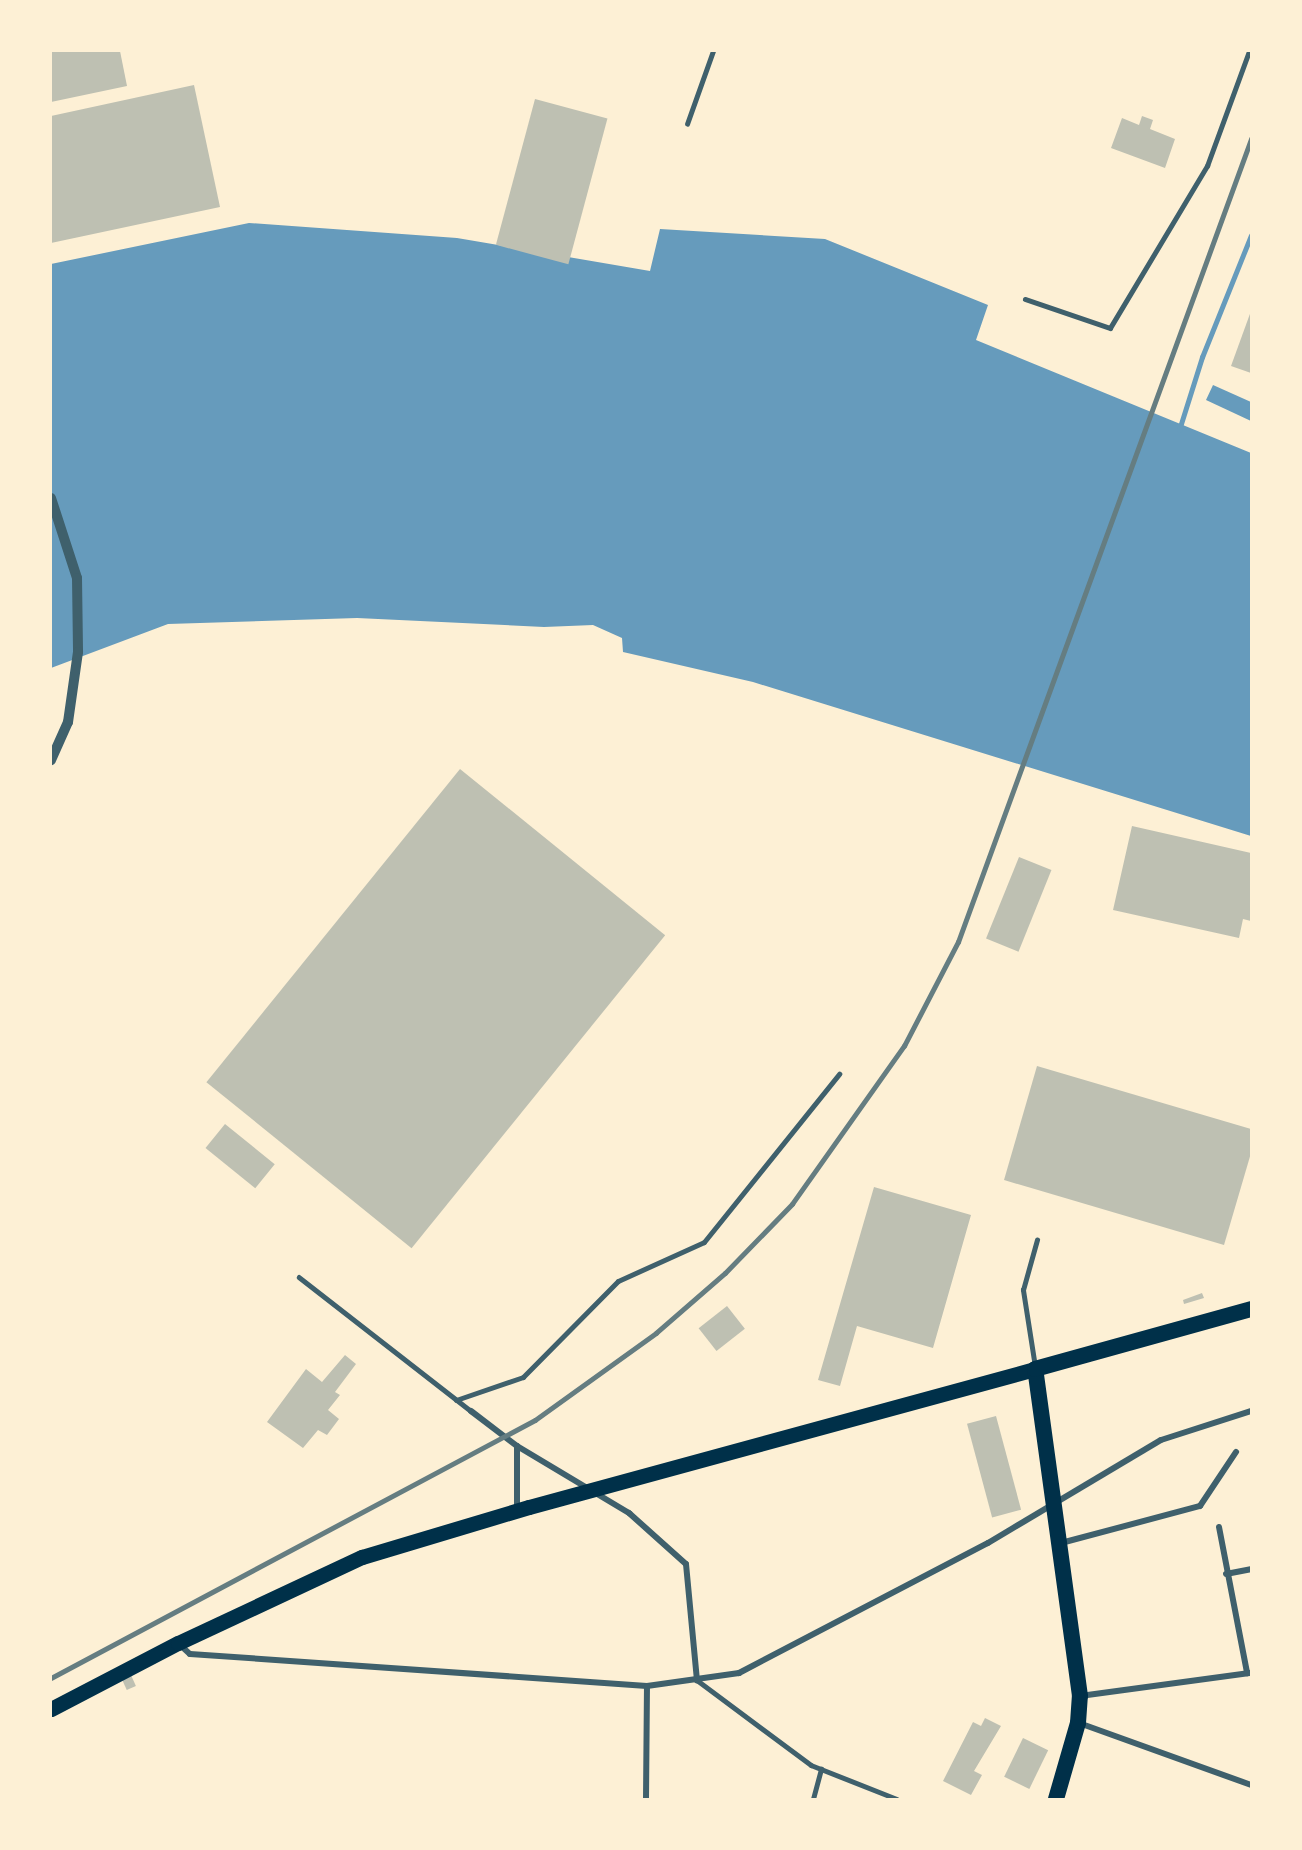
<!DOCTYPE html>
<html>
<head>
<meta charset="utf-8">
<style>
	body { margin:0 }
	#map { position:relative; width:1302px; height:1850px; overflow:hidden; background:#fdf0d5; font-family:"Roboto Condensed",sans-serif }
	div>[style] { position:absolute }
	.water>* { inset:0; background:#669bbc }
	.stream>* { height:5px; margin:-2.5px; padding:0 2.5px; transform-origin:2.5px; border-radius:2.5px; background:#669bbc }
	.building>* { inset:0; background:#bec0b2; transform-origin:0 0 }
	.service>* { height:4.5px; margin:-2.25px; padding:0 2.25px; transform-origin:2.25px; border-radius:2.25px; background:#3f606c }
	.pedestrian>* { height:5px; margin:-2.5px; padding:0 2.5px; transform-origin:2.5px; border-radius:2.5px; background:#3f606c }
	.minor>* { height:6px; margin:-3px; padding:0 3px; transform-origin:3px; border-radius:3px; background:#3f606c }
	.tertiary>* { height:10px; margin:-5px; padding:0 5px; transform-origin:5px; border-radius:5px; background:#3f606c }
	.primary>* { height:15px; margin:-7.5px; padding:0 7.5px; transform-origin:7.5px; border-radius:7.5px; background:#003049 }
	.trunk>* { height:16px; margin:-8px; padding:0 8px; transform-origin:8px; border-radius:8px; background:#003049 }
	.rail>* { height:4.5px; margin:-2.25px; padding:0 2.25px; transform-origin:2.25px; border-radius:2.25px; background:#657d81 }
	span { translate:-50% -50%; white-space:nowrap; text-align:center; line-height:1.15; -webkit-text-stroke:6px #fdf0d5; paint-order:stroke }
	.frame { position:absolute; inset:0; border:52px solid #fdf0d5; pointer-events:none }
</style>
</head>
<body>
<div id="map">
	<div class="water">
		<div style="clip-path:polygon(249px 223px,457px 238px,650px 271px,660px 229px,825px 239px,988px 305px,976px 340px,1251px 453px,1251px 836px,753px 682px,623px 652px,622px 638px,593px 625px,544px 627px,357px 618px,168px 624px,51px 668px,51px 264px)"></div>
		<div style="clip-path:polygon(1213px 385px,1251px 402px,1251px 421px,1206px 400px)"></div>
	</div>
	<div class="stream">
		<div style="left:1179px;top:430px;width:77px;rotate:-72.5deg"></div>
		<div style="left:1202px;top:357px;width:131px;rotate:-68.1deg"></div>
	</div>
	<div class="building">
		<div style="clip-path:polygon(51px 51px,120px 51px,127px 86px,51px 102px)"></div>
		<div style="clip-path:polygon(194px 85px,220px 207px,51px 243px,51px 116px)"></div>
		<div style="left:535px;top:99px;width:75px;height:151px;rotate:15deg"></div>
		<div style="clip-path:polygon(1142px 116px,1153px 120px,1150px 129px,1175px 139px,1165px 168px,1111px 148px,1122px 118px,1139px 125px)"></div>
		<div style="clip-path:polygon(1251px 311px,1251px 373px,1231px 366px)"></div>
		<div style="left:460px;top:769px;width:264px;height:403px;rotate:39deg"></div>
		<div style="clip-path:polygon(1132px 826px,1251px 853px,1251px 921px,1243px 919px,1239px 938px,1113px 910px)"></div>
		<div style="left:1019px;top:857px;width:35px;height:88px;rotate:22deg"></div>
		<div style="clip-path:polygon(1037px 1066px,1251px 1129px,1251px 1153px,1224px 1245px,1004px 1180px)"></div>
		<div style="left:225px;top:1124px;width:64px;height:31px;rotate:39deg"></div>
		<div style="clip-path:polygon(874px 1187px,971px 1215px,933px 1348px,857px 1326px,840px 1386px,818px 1380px)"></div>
		<div style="clip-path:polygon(1202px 1293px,1204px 1298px,1184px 1304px,1183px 1300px)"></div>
		<div style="left:727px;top:1306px;width:29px;height:36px;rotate:52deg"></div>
		<div style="clip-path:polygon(345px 1355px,356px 1364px,335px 1392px,340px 1395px,328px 1410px,339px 1419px,327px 1435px,318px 1430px,303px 1448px,267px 1422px,306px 1369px,322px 1382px)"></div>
		<div style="left:996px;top:1416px;width:97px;height:30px;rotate:75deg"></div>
		<div style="left:131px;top:1675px;width:12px;height:10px;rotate:66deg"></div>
		<div style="clip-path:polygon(985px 1718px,1001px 1726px,974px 1771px,982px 1775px,971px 1795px,943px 1781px,973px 1722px,981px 1726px)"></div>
		<div style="left:1023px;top:1738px;width:28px;height:43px;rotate:26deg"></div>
	</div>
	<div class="service">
		<div style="left:687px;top:124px;width:77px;rotate:-70.4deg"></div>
		<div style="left:1025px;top:299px;width:90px;rotate:18.8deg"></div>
		<div style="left:1110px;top:328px;width:189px;rotate:-59.1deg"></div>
		<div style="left:1207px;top:166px;width:122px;rotate:-69.9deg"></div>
		<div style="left:299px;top:1277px;width:218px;rotate:37.9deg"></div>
		<div style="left:1035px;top:1367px;width:78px;rotate:-98.9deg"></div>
		<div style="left:1023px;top:1290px;width:52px;rotate:-74.4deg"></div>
		<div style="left:697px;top:1680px;width:142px;rotate:36.7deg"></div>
		<div style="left:811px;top:1765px;width:92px;rotate:21.6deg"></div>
		<div style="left:813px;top:1799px;width:31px;rotate:-75deg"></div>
	</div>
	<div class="pedestrian">
		<div style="left:456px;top:1400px;width:71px;rotate:-18.9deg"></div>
		<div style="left:523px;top:1377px;width:135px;rotate:-45.3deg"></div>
		<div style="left:618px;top:1281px;width:94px;rotate:-24.4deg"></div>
		<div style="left:704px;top:1242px;width:216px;rotate:-51.2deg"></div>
	</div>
	<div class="minor">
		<div style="left:471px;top:1411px;width:58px;rotate:37.3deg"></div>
		<div style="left:517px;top:1446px;width:131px;rotate:30.9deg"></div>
		<div style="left:629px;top:1513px;width:76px;rotate:41.8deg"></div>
		<div style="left:686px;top:1564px;width:117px;rotate:84.6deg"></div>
		<div style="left:517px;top:1511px;width:65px;rotate:-90deg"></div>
		<div style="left:1219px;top:1527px;width:149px;rotate:79.1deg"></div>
		<div style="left:1061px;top:1543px;width:144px;rotate:-14.9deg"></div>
		<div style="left:1200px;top:1506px;width:65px;rotate:-56.3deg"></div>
		<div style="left:1226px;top:1574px;width:25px;rotate:-11deg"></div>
		<div style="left:178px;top:1643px;width:16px;rotate:43deg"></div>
		<div style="left:190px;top:1654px;width:458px;rotate:4deg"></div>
		<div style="left:647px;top:1686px;width:93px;rotate:-8deg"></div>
		<div style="left:739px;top:1673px;width:281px;rotate:-27.6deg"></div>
		<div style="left:988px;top:1543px;width:201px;rotate:-30.8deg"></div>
		<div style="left:1161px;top:1440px;width:95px;rotate:-17.9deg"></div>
		<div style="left:1080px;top:1696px;width:173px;rotate:-7.7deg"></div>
		<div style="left:1079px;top:1723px;width:183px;rotate:19.8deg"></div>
		<div style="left:646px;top:1799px;width:113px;rotate:-89.5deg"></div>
	</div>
	<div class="tertiary">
		<div style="left:51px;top:498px;width:84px;rotate:72deg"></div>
		<div style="left:77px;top:578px;width:74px;rotate:89.2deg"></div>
		<div style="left:78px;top:652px;width:71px;rotate:98.1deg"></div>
		<div style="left:68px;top:722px;width:42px;rotate:114.1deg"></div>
	</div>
	<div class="primary">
		<div style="left:51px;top:1709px;width:143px;rotate:-27.5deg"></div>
		<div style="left:178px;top:1643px;width:203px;rotate:-25.1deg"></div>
		<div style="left:362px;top:1557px;width:174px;rotate:-16.7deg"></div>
		<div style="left:529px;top:1507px;width:524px;rotate:-15.26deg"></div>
	</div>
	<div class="trunk">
		<div style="left:1056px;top:1799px;width:79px;rotate:-73.9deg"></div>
		<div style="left:1078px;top:1723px;width:27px;rotate:-86deg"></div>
		<div style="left:1080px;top:1696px;width:330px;rotate:-97.8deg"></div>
		<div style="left:1035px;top:1369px;width:224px;rotate:-15.5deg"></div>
	</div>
	<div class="rail">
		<div style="left:51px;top:1678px;width:548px;rotate:-28.06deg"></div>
		<div style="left:535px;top:1420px;width:149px;rotate:-35.7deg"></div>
		<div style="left:656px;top:1333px;width:91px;rotate:-41deg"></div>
		<div style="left:725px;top:1273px;width:96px;rotate:-45.8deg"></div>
		<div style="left:792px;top:1204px;width:194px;rotate:-54.7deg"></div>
		<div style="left:904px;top:1046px;width:117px;rotate:-62.6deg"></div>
		<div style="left:958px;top:942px;width:855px;rotate:-69.95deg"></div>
	</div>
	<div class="frame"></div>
</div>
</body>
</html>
